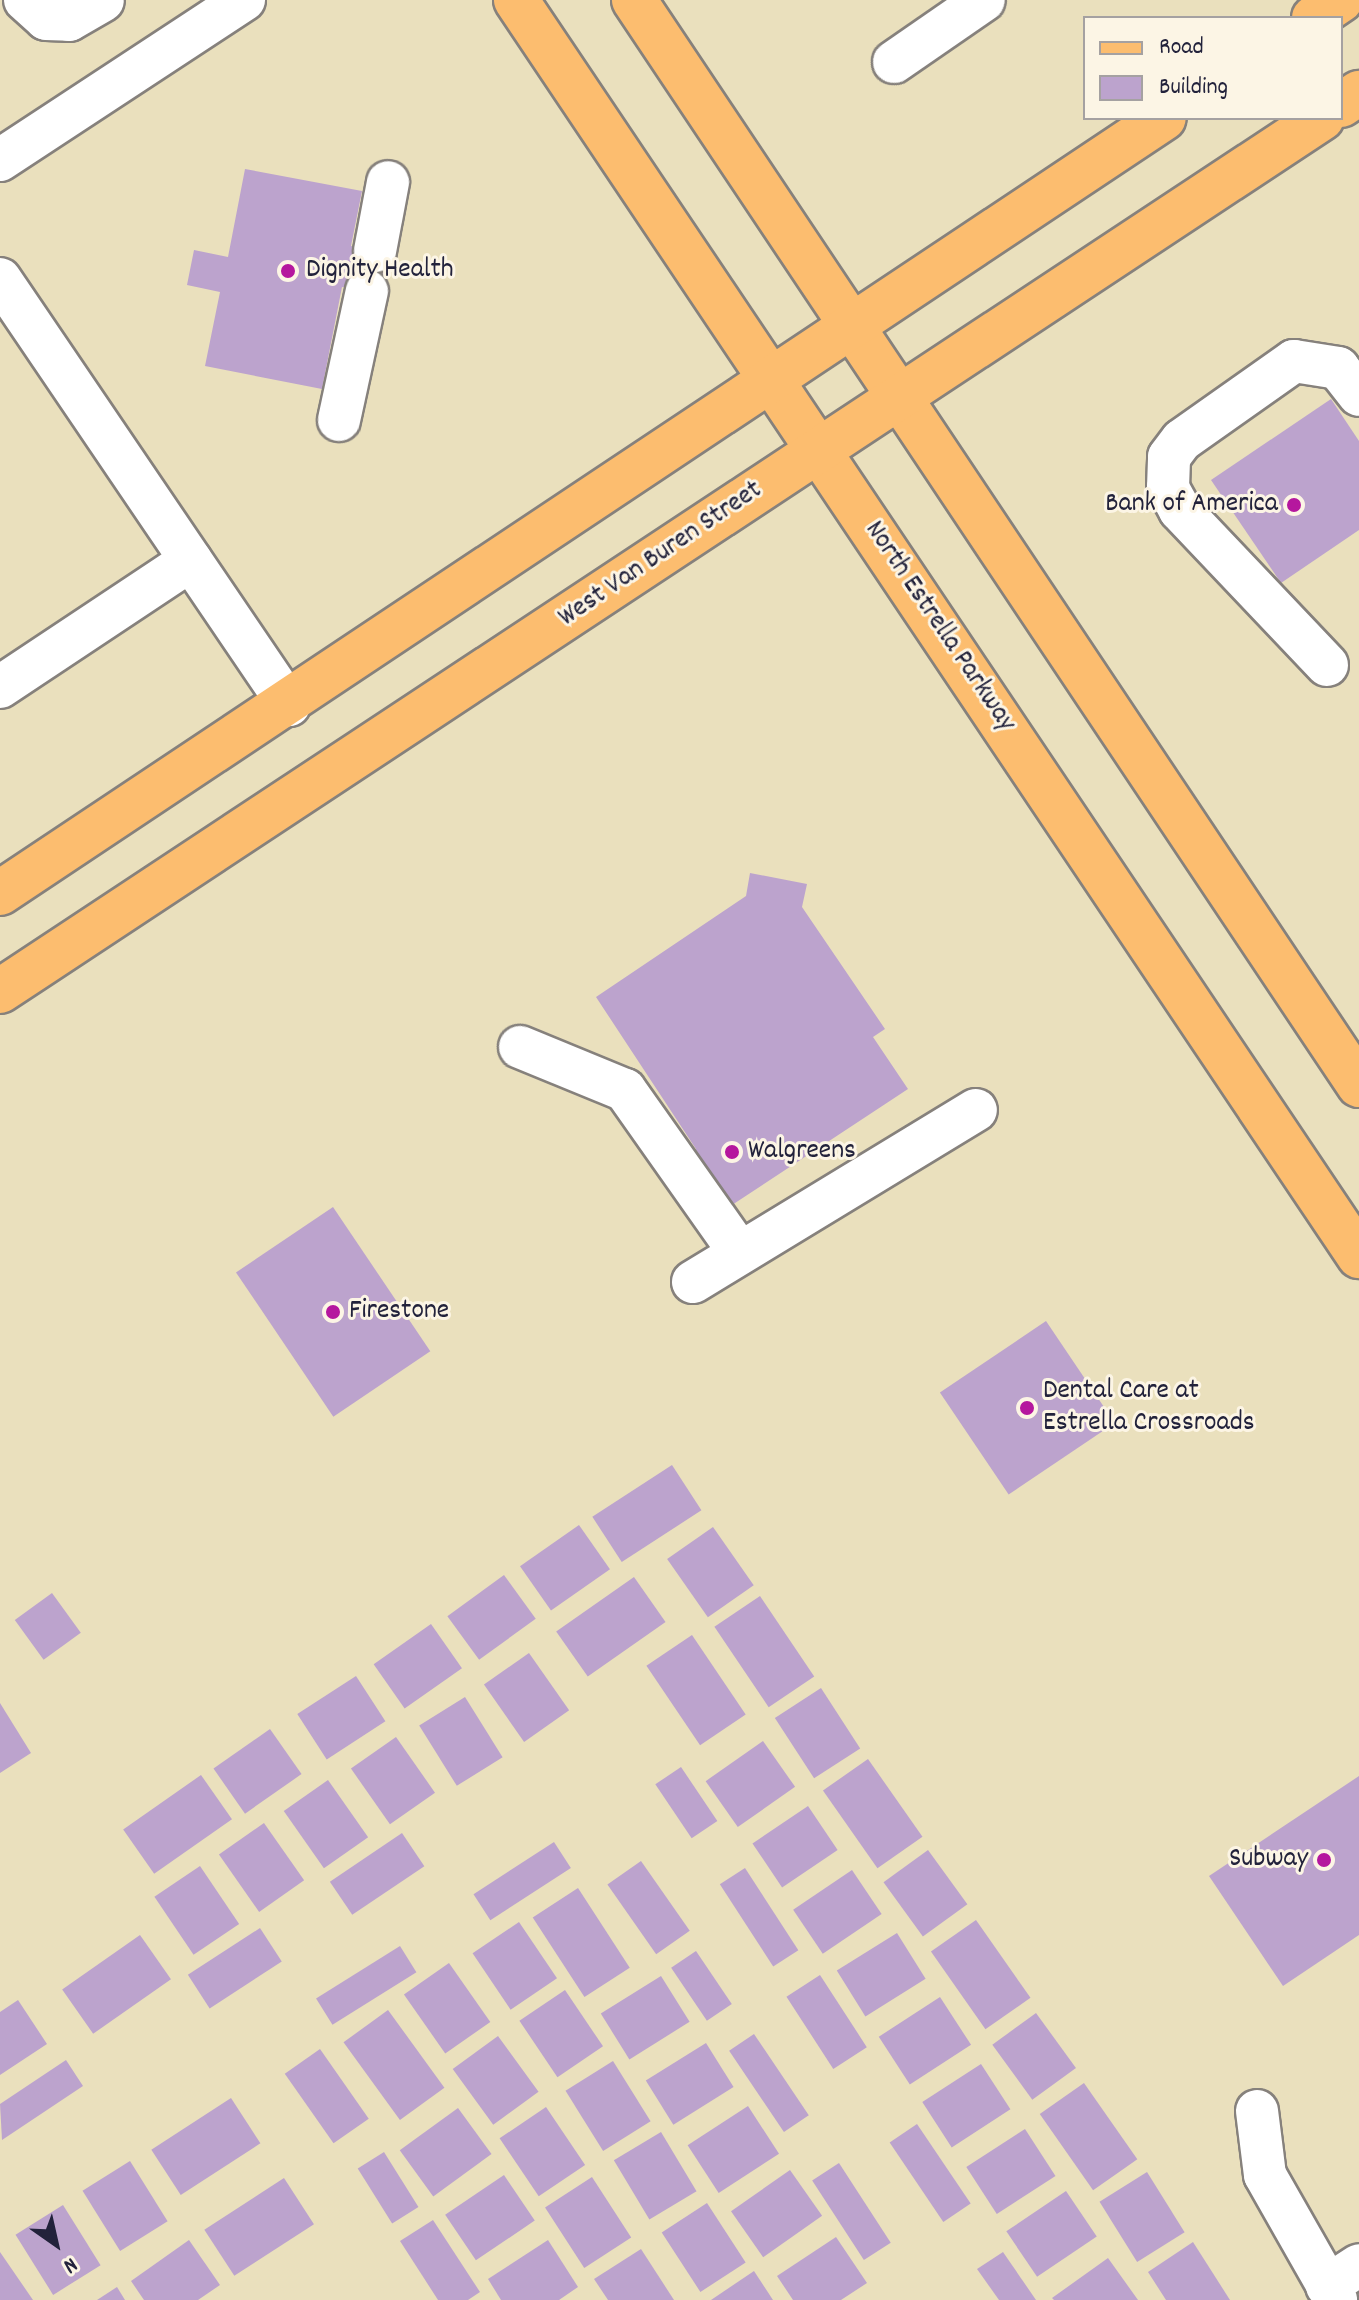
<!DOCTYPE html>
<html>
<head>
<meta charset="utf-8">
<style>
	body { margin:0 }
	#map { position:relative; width:1359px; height:2300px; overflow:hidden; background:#eae0bd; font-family:Dekko,sans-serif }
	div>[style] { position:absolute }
	.building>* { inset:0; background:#bca3cd; transform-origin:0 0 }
	.roads { filter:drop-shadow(2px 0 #86817c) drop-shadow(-2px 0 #86817c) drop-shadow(0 2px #86817c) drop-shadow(0 -2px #86817c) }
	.minor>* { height:42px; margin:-21px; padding:0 21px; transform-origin:21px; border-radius:21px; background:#fff }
	.major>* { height:44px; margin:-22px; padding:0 22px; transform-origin:22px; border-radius:22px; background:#fcbd6f }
	.dots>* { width:22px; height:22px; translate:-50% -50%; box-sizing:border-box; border:4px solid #fcf5e5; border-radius:50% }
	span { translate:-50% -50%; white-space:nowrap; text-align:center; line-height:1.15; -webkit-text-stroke:6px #fcf5e5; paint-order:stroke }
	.poi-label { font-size:28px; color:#22223b }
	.left { translate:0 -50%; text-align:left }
	.right { translate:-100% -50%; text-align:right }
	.street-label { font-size:28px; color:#22223b }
	.legend { position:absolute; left:1083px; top:16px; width:260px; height:104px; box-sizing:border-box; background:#fcf5e5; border:2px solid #a5a1a1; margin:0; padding:10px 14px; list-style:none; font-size:24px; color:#22223b }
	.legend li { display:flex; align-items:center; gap:16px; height:40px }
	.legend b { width:40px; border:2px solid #a5a1a1 }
	.north { position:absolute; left:16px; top:2204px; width:80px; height:80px; -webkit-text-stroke:6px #fcf5e5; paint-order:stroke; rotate:146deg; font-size:22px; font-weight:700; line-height:32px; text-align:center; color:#22223b }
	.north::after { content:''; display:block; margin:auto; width:28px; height:36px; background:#22223b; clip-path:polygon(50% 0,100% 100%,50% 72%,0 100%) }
</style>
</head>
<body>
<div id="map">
	<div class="building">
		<div style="clip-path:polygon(245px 169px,362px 191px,351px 246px,390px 254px,382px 294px,342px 287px,322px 389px,205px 366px,220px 292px,187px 285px,194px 250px,228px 257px)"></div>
		<div style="clip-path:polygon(1331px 399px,1359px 441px,1359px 530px,1281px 583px,1211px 480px)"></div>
		<div style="clip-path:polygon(750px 873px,807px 884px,802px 907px,885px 1029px,873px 1037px,908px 1089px,732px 1205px,727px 1197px,691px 1220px,660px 1173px,696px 1149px,596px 997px,746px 896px)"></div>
		<div style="left:333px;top:1207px;width:174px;height:117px;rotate:56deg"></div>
		<div style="left:1046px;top:1321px;width:123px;height:128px;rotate:56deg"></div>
		<div style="left:672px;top:1465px;width:54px;height:95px;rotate:57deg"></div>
		<div style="left:579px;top:1525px;width:54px;height:72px;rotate:55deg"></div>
		<div style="left:713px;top:1527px;width:71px;height:56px;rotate:55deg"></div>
		<div style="left:504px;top:1575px;width:54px;height:70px;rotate:54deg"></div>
		<div style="left:634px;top:1577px;width:55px;height:95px;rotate:55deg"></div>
		<div style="left:52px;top:1593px;width:49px;height:46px;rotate:54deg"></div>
		<div style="left:760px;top:1596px;width:97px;height:55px;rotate:56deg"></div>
		<div style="left:431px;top:1624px;width:54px;height:70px;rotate:55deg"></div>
		<div style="left:692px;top:1635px;width:96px;height:55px;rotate:56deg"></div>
		<div style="left:529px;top:1653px;width:70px;height:55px;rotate:55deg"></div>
		<div style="left:356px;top:1676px;width:54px;height:70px;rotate:57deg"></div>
		<div style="left:821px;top:1688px;width:72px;height:55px;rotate:57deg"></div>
		<div style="left:465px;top:1697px;width:71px;height:54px;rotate:58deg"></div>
		<div style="clip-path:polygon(0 1703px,31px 1753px,0 1773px)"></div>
		<div style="left:270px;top:1729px;width:55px;height:69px;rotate:55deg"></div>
		<div style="left:396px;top:1737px;width:68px;height:55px;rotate:55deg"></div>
		<div style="left:763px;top:1741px;width:56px;height:70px;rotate:55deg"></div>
		<div style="left:868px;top:1759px;width:95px;height:55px;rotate:55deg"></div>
		<div style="left:681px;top:1767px;width:65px;height:31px;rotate:56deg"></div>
		<div style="left:201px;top:1775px;width:54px;height:95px;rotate:55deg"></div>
		<div style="clip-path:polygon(1359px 1776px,1359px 1935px,1283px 1986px,1209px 1876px)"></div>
		<div style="left:328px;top:1780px;width:70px;height:54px;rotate:55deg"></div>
		<div style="left:808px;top:1806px;width:53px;height:67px;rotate:56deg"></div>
		<div style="left:264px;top:1823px;width:70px;height:55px;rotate:55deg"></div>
		<div style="left:402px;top:1833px;width:40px;height:87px;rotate:56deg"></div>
		<div style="left:554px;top:1842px;width:31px;height:96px;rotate:57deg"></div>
		<div style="left:928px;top:1850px;width:67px;height:55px;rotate:54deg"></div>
		<div style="left:641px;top:1861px;width:85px;height:41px;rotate:55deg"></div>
		<div style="left:200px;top:1866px;width:70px;height:55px;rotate:56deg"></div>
		<div style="left:745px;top:1868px;width:98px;height:30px;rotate:57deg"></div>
		<div style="left:852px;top:1870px;width:53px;height:71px;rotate:56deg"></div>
		<div style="left:578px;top:1888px;width:95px;height:54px;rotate:57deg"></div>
		<div style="left:976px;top:1920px;width:95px;height:55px;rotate:55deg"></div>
		<div style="left:519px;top:1922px;width:68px;height:56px;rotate:56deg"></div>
		<div style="left:260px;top:1928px;width:40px;height:86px;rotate:57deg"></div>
		<div style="left:897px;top:1933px;width:54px;height:71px;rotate:58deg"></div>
		<div style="left:140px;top:1935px;width:54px;height:95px;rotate:55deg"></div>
		<div style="left:400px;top:1946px;width:31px;height:99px;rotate:58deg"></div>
		<div style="left:696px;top:1951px;width:64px;height:30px;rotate:56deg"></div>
		<div style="left:449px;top:1963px;width:72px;height:55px;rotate:55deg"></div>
		<div style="left:820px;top:1975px;width:86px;height:40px;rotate:57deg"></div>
		<div style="left:661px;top:1976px;width:54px;height:71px;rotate:58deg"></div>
		<div style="left:565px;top:1990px;width:68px;height:55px;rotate:56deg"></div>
		<div style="left:940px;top:1997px;width:57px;height:73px;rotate:57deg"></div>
		<div style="clip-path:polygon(18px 2000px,47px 2044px,0 2075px,0 2012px)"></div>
		<div style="left:388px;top:2010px;width:96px;height:55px;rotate:54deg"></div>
		<div style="left:1036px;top:2013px;width:68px;height:54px;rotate:54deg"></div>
		<div style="left:754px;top:2034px;width:98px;height:30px;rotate:56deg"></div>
		<div style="left:498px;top:2036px;width:69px;height:56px;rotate:54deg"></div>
		<div style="left:706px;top:2043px;width:52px;height:71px;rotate:58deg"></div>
		<div style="left:320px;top:2049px;width:85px;height:43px;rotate:55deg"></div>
		<div style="clip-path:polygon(66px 2060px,83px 2086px,2px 2140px,0 2104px)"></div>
		<div style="left:613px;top:2061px;width:71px;height:56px;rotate:58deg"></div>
		<div style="left:981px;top:2064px;width:54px;height:70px;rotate:57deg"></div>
		<div style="left:1084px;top:2083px;width:93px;height:54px;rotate:55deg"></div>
		<div style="left:231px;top:2098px;width:54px;height:95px;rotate:57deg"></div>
		<div style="left:748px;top:2106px;width:57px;height:72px;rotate:57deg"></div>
		<div style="left:546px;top:2107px;width:70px;height:56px;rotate:56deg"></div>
		<div style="left:458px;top:2108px;width:57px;height:72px;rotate:54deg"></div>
		<div style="left:917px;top:2124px;width:96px;height:33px;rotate:56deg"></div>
		<div style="left:1025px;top:2129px;width:56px;height:70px;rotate:57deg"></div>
		<div style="left:661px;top:2132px;width:69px;height:55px;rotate:59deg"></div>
		<div style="left:384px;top:2152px;width:65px;height:31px;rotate:58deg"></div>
		<div style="left:130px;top:2161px;width:71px;height:56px;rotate:58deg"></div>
		<div style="left:839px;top:2163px;width:95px;height:32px;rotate:57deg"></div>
		<div style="left:790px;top:2170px;width:56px;height:72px;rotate:55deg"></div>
		<div style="left:1147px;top:2172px;width:71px;height:56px;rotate:58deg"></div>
		<div style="left:504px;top:2175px;width:55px;height:71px;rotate:56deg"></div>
		<div style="left:592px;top:2177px;width:72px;height:56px;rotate:57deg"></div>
		<div style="left:284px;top:2178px;width:55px;height:95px;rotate:57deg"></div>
		<div style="left:1066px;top:2191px;width:55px;height:72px;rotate:56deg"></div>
		<div style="left:707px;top:2203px;width:71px;height:54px;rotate:57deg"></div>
		<div style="left:63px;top:2205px;width:71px;height:56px;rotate:58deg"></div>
		<div style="clip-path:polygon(433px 2220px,480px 2292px,468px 2300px,438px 2300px,400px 2241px)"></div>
		<div style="clip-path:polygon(836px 2237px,867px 2283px,841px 2300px,793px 2300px,777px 2276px)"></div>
		<div style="clip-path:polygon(189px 2240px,220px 2285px,198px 2300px,144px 2300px,131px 2281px)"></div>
		<div style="clip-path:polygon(548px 2240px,578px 2287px,559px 2300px,501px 2300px,488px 2279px)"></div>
		<div style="clip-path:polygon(1193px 2242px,1230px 2300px,1166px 2300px,1148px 2272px)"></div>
		<div style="clip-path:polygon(641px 2249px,674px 2300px,608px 2300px,594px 2279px)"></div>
		<div style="clip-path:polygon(0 2252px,33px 2300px,0 2300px)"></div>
		<div style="clip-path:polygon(1003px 2252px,1036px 2300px,999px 2300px,977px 2269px)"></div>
		<div style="clip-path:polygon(1108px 2258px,1138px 2300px,1054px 2300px,1052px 2298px)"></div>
		<div style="clip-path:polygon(754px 2271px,773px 2300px,711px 2300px)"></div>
		<div style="clip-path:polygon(117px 2287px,125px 2300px,97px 2300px)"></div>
	</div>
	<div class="roads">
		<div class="minor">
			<div style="left:25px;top:0;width:28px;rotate:42deg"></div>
			<div style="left:46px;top:19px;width:23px;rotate:2deg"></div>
			<div style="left:69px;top:20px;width:39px;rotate:-30deg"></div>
			<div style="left:894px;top:62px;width:109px;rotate:-34.6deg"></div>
			<div style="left:0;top:160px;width:292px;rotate:-33.3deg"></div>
			<div style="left:375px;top:251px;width:70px;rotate:-79.3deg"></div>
			<div style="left:0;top:279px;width:515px;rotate:55.85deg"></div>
			<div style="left:339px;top:420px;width:132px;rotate:-77.8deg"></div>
			<div style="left:1327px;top:665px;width:214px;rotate:-133.5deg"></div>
			<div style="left:1180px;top:510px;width:25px;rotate:-119deg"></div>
			<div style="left:1168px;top:488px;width:31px;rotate:-88deg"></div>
			<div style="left:1169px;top:457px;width:21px;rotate:-53deg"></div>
			<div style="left:1182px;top:440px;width:137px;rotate:-35.2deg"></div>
			<div style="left:1294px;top:361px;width:45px;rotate:9deg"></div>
			<div style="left:1338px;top:368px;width:34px;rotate:52deg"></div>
			<div style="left:0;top:687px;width:229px;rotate:-33.6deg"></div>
			<div style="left:520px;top:1047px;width:113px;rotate:22.3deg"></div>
			<div style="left:625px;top:1090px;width:199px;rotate:54.8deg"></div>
			<div style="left:693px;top:1282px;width:331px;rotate:-31.3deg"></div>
			<div style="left:1257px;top:2111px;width:64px;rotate:82.9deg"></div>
			<div style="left:1265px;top:2175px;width:144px;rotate:60.4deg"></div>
			<div style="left:1327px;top:2286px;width:38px;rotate:-33deg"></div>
		</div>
		<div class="major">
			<div style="left:516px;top:0;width:1513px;rotate:56.13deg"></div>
			<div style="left:634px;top:0;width:1305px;rotate:56.25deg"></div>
			<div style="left:1314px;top:18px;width:32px;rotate:-34deg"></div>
			<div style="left:1341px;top:105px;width:22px;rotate:-34deg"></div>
			<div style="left:0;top:893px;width:1398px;rotate:-33.66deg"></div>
			<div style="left:0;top:991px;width:1584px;rotate:-33.44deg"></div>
		</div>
	</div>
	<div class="dots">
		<div style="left:288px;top:271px;background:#b5179e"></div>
		<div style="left:1294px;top:505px;background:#b5179e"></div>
		<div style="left:732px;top:1152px;background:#b5179e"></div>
		<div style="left:333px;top:1312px;background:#b5179e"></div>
		<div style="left:1027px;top:1408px;background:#b5179e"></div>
		<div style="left:1324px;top:1860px;background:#b5179e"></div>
	</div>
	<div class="poi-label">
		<span class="left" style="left:306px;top:271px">Dignity Health</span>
		<span class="right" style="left:1278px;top:505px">Bank of America</span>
		<span class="left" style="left:748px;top:1152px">Walgreens</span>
		<span class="left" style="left:349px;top:1312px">Firestone</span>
		<span class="left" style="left:1043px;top:1408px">Dental Care at<br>Estrella Crossroads</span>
		<span class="right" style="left:1308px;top:1860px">Subway</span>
	</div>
	<div class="street-label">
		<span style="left:661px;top:555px;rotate:-34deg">West Van Buren Street</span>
		<span style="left:939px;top:627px;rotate:56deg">North Estrella Parkway</span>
	</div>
	<ul class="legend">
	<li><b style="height:10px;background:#fcbd6f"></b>Road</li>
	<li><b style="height:22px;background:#bca3cd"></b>Building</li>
	</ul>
	<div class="north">N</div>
</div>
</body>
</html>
